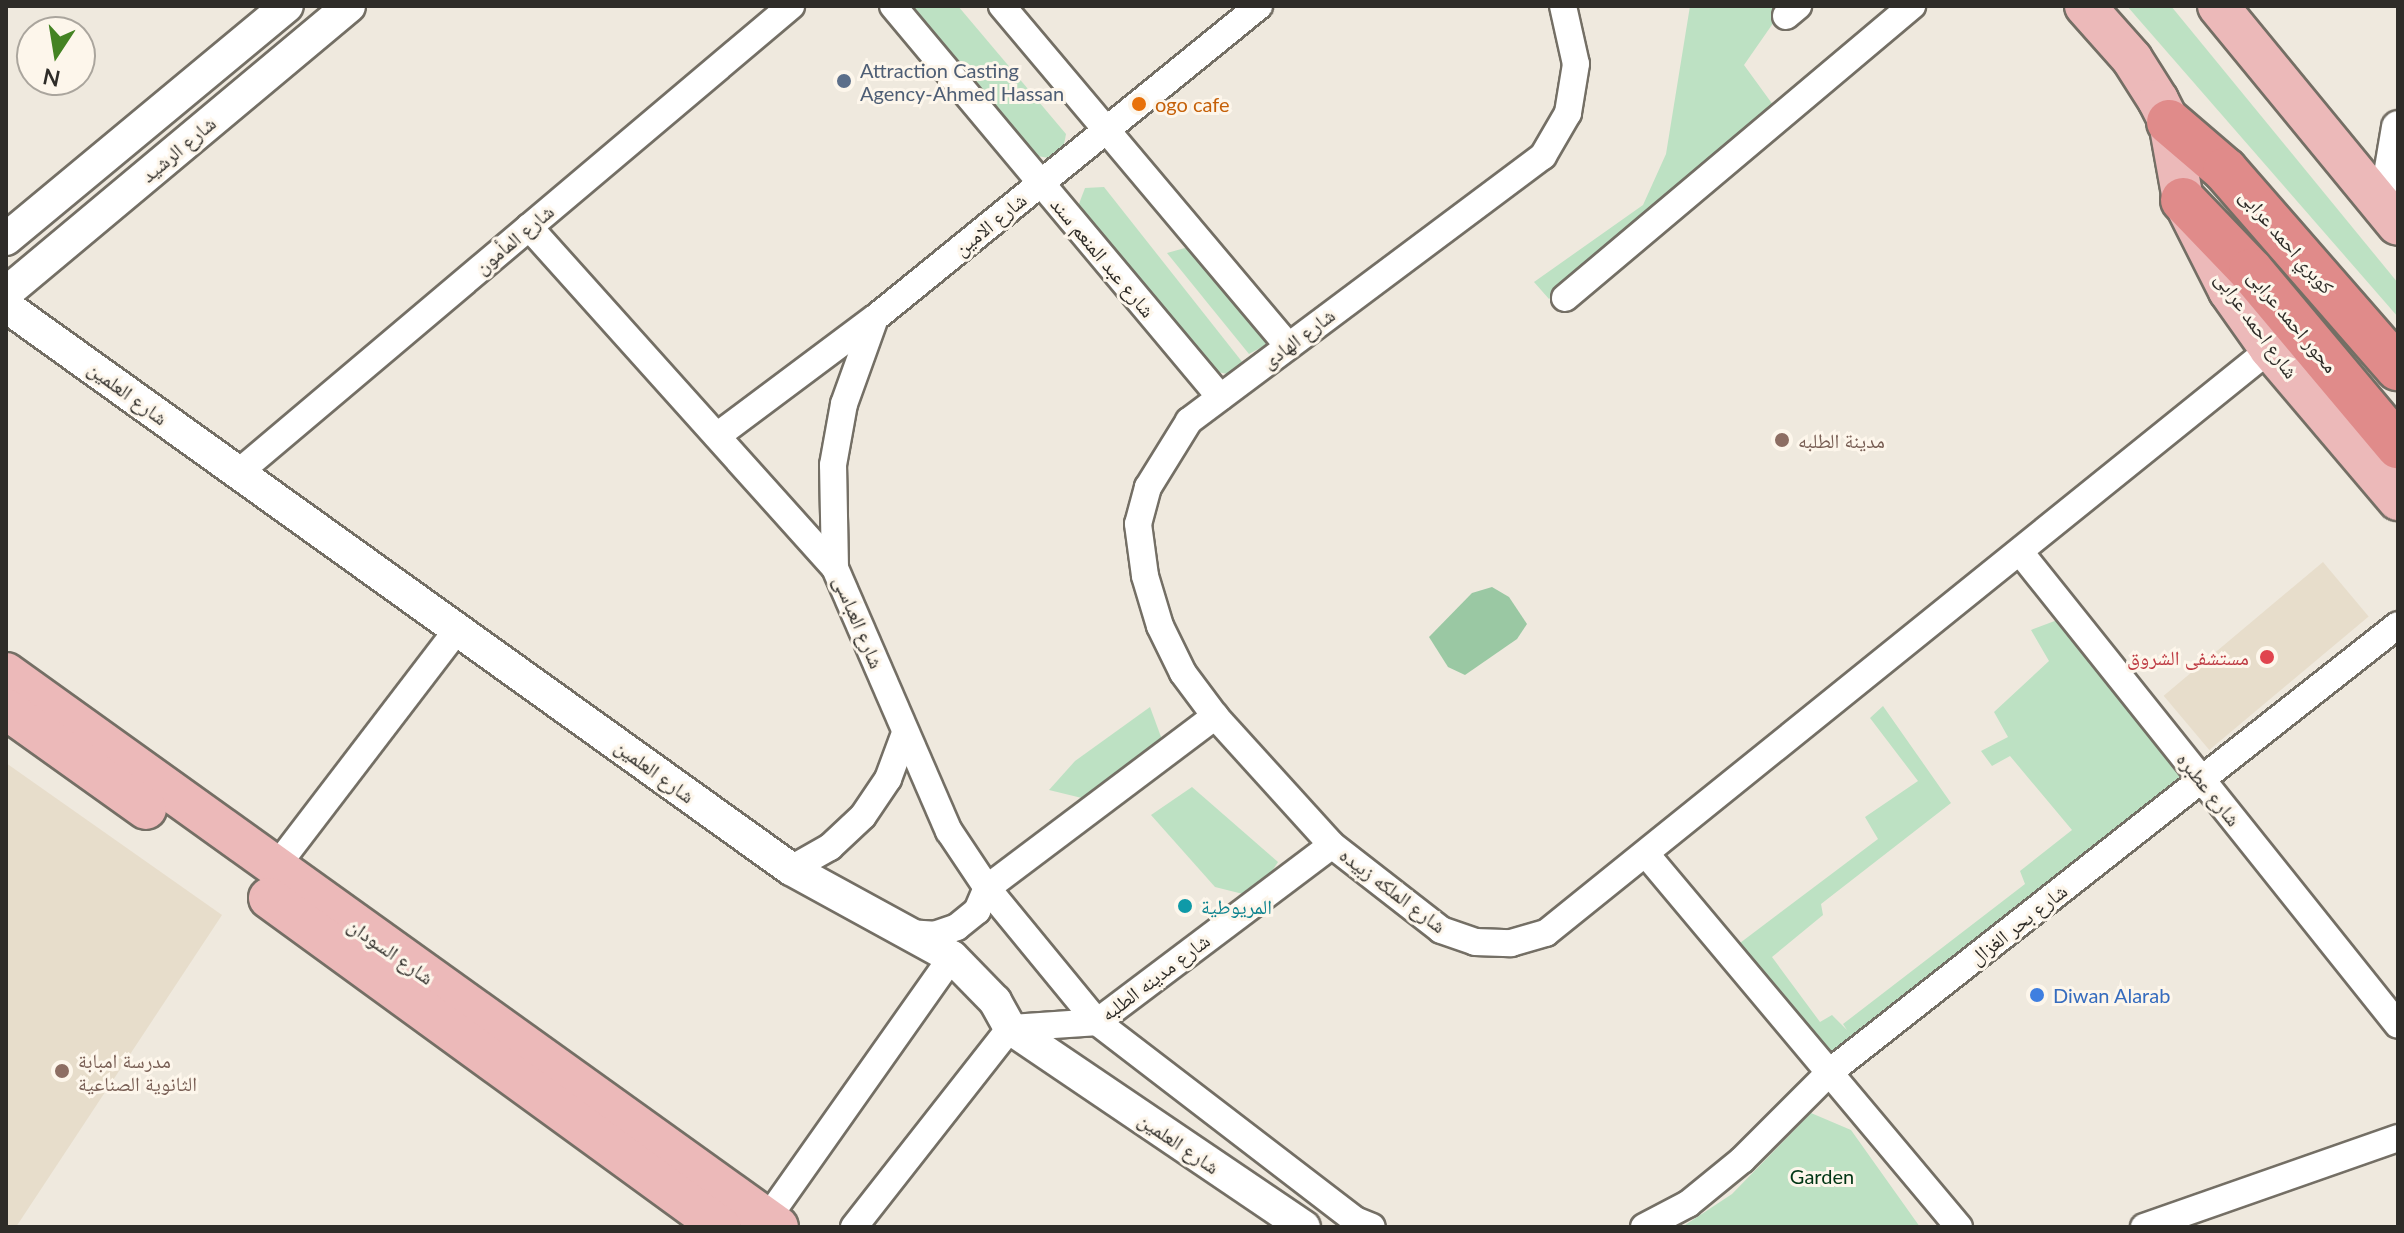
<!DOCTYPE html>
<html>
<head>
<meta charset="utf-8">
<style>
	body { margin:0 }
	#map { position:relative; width:2404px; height:1233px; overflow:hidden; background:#efe9de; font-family:Lato,"Noto Naskh Arabic",sans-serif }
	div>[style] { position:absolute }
	.built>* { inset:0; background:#e7ddcb; transform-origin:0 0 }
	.green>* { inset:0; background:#bde1c3 }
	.forest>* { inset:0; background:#9ac8a3 }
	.roads { filter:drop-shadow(2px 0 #746f65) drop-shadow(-2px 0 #746f65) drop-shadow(0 2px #746f65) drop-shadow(0 -2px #746f65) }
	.minor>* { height:26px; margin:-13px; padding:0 13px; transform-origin:13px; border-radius:13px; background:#fff }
	.tertiary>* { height:32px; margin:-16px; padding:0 16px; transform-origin:16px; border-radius:16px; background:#fff }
	.primary>* { height:40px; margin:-20px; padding:0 20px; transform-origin:20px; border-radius:20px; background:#ecb9b9 }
	.motorway>* { height:44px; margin:-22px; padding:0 22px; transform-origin:22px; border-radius:22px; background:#e08b8a }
	.dots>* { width:22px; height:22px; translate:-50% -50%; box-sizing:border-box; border:4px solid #fdf6eb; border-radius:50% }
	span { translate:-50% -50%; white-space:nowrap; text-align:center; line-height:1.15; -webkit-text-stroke:6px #fdf6eb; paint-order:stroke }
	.service-label { font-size:20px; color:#4e5e75 }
	.left { translate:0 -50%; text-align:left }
	.food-label { font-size:20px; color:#c56008 }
	.street-label { font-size:20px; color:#2e2c28 }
	.education-label { font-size:20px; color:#785e54 }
	.health-label { font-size:20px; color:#be3a42 }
	.right { translate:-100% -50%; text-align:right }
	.culture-label { font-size:20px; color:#0d838f }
	.shop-label { font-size:20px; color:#366cbe }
	.park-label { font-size:20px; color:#003614 }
	.frame { position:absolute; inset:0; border:8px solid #2e2c28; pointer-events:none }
	.north { position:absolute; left:16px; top:16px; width:80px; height:80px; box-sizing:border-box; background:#fdf6eb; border:2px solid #aaa59d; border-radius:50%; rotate:192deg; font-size:22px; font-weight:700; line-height:32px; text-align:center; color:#2e2c28 }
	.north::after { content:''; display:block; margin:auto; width:28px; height:36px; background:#448323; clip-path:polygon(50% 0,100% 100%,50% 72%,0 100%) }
</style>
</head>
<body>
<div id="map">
	<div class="built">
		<div style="left:2323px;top:562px;width:71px;height:208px;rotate:50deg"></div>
		<div style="clip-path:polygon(6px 763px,222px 915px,16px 1227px,6px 1227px)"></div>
	</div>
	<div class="green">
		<div style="clip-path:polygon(913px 6px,958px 6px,1066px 134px,1061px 160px,1037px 156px)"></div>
		<div style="clip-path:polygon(1690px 6px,1785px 6px,1744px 65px,1776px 109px,1549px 299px,1534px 282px,1643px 205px,1666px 154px)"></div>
		<div style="clip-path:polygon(2127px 6px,2171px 6px,2398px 283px,2398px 317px)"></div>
		<div style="clip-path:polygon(1104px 187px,1243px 363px,1237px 376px,1213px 371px,1077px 209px,1085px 188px)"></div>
		<div style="clip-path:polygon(1192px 246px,1271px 342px,1249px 354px,1167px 253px)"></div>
		<div style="clip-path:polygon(2060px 619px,2188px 774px,1832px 1059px,1736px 946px,1878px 839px,1865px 817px,1918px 781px,1870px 718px,1883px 706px,1951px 803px,1821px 904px,1823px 915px,1772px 957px,1820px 1022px,1832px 1015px,1847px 1030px,1843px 1024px,2025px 884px,2020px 871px,2072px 830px,2010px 756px,1992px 766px,1981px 751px,2008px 737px,1994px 712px,2049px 661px,2031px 630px)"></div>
		<div style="clip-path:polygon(1150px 707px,1164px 745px,1090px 800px,1049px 790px,1075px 761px)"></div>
		<div style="clip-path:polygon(1192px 787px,1278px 862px,1255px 897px,1215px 887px,1151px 815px)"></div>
		<div style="clip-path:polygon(1811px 1113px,1851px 1130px,1920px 1227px,1682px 1227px,1732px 1194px)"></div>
	</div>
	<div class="forest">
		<div style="clip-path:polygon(1492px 587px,1509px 597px,1527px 624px,1517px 639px,1465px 675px,1448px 667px,1429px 637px,1472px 593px)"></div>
	</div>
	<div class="roads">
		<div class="minor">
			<div style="left:893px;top:6px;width:510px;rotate:50.09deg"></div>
			<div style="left:1002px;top:6px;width:444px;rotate:49.9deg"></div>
			<div style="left:1563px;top:6px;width:59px;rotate:77.4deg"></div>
			<div style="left:1576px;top:64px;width:50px;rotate:99.3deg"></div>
			<div style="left:1568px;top:113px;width:50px;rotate:120.2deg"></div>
			<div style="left:1543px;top:156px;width:442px;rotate:143.2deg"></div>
			<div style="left:1189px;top:421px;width:78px;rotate:121.8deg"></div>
			<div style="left:1148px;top:487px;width:38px;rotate:105deg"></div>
			<div style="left:1138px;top:524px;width:52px;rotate:82.3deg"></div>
			<div style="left:1145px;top:576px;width:52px;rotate:73.3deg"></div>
			<div style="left:1160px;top:626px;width:52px;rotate:63.9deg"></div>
			<div style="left:1183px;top:673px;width:54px;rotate:53.3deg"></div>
			<div style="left:1215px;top:716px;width:174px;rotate:47.8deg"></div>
			<div style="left:1332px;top:845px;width:138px;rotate:37.9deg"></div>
			<div style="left:1441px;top:930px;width:36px;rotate:19deg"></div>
			<div style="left:1475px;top:942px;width:36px;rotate:2deg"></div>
			<div style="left:1511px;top:943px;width:36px;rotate:-16deg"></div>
			<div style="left:1546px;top:933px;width:930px;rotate:-38.89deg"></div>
			<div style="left:1786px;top:16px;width:16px;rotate:-40deg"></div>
			<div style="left:529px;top:227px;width:458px;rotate:48.1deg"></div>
			<div style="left:835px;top:568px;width:287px;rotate:66.6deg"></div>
			<div style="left:949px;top:831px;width:69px;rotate:56.3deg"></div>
			<div style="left:987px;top:888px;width:173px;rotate:50.6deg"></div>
			<div style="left:1097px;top:1022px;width:325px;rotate:37.5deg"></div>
			<div style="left:1355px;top:1220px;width:18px;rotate:22deg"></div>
			<div style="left:1565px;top:298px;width:454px;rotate:-40.1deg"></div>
			<div style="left:717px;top:436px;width:197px;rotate:-36.8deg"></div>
			<div style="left:875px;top:318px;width:495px;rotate:-39.1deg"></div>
			<div style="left:238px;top:473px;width:724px;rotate:-40.18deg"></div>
			<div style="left:2020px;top:552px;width:605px;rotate:51.37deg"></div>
			<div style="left:835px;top:568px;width:103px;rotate:-91.1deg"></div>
			<div style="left:833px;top:465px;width:62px;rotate:-79.8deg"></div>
			<div style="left:844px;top:404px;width:91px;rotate:-70.2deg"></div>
			<div style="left:1646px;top:854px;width:487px;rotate:50deg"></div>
			<div style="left:275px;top:868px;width:300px;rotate:-52.6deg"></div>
			<div style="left:791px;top:869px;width:45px;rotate:-29.4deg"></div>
			<div style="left:830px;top:847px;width:45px;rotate:-43.2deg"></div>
			<div style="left:863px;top:816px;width:45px;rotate:-56deg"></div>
			<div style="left:888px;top:779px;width:46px;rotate:-69.6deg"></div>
			<div style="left:908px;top:933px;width:26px;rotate:4deg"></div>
			<div style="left:934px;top:935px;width:24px;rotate:-19deg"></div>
			<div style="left:957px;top:927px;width:26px;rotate:-39deg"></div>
			<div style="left:977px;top:911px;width:25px;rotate:-67deg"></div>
			<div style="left:987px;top:888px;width:286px;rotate:-37deg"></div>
			<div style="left:767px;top:1219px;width:321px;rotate:-54.8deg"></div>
			<div style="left:854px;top:1227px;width:253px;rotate:-51.9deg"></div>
			<div style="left:1010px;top:1028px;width:87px;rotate:-3.9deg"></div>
			<div style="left:1097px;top:1022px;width:294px;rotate:-37deg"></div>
			<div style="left:1644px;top:1227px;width:50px;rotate:-27.6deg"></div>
			<div style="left:1688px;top:1204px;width:70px;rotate:-39.2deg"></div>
			<div style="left:1742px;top:1160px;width:126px;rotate:-45deg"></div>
			<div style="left:1831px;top:1071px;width:721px;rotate:-38.19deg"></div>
			<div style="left:2144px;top:1227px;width:269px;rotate:-19.3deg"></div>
		</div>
		<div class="tertiary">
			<div style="left:2384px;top:210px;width:84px;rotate:-80.4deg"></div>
			<div style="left:6px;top:239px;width:365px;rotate:-39.7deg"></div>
			<div style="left:6px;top:293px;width:447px;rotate:-39.9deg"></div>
			<div style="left:6px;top:306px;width:966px;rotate:35.65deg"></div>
			<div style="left:791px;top:869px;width:183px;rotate:28.7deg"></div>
			<div style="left:952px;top:957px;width:62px;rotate:45.7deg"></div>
			<div style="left:995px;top:1001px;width:31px;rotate:61deg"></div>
			<div style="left:1010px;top:1028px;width:355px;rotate:34.1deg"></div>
		</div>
		<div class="primary">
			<div style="left:2085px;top:6px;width:71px;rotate:48.4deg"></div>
			<div style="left:2132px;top:59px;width:49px;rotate:57.6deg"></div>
			<div style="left:2158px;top:100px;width:25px;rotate:63deg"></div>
			<div style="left:2169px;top:122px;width:79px;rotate:79.8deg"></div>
			<div style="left:2183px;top:200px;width:102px;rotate:63.2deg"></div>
			<div style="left:2229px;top:291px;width:71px;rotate:54.7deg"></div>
			<div style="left:2270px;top:349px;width:198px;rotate:49.7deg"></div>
			<div style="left:2218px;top:6px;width:283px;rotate:50.6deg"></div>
			<div style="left:6px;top:673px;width:950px;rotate:35.66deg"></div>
			<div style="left:6px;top:709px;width:172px;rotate:35.5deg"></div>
			<div style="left:269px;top:898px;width:559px;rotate:36.05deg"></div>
		</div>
		<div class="motorway">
			<div style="left:2169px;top:122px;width:74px;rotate:40.6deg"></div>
			<div style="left:2225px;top:170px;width:263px;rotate:48.9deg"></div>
			<div style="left:2183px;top:200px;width:98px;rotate:46.2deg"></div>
			<div style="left:2251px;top:271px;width:229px;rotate:50deg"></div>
		</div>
	</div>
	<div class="dots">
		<div style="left:844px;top:81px;background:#5c6f8a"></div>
		<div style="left:1139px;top:104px;background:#e8710a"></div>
		<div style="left:1782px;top:440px;background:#8d6e63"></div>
		<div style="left:2267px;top:657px;background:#e0444e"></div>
		<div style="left:1185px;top:906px;background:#0f9aa8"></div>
		<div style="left:2037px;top:995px;background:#3f7fe0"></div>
		<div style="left:62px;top:1071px;background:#8d6e63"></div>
	</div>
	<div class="service-label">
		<span class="left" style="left:860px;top:82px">Attraction Casting<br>Agency-Ahmed Hassan</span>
	</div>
	<div class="food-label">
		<span class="left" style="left:1155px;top:104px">ogo cafe</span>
	</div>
	<div class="street-label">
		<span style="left:178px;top:149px;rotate:-40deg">شارع الرشيد</span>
		<span style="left:990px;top:224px;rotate:-39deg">شارع الامين</span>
		<span style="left:514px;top:239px;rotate:-40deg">شارع المأمون</span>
		<span style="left:2287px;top:241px;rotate:49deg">كوبري احمد عرابى</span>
		<span style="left:1103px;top:257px;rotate:50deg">شارع عبد المنعم سند</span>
		<span style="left:2293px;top:321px;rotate:50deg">محور احمد عرابى</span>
		<span style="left:2257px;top:325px;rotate:54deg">شارع احمد عرابى</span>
		<span style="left:1298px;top:338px;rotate:-37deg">شارع الهادى</span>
		<span style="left:128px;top:393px;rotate:36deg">شارع العلمين</span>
		<span style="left:859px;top:622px;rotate:67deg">شارع العباسى</span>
		<span style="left:655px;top:771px;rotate:36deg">شارع العلمين</span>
		<span style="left:2209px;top:789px;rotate:51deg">شارع عطبره</span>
		<span style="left:1393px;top:890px;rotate:37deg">شارع الملكه زبيده</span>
		<span style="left:2018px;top:924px;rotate:-38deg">شارع بحر الغزال</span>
		<span style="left:391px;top:951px;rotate:35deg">شارع السودان</span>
		<span style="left:1155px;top:977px;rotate:-37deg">شارع مدينه الطلبه</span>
		<span style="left:1179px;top:1143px;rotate:34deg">شارع العلمين</span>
	</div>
	<div class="education-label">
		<span class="left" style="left:1798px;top:440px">مدينة الطلبه</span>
		<span class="left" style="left:78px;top:1072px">مدرسة امبابة<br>الثانوية الصناعية</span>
	</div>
	<div class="health-label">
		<span class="right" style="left:2249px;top:657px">مستشفى الشروق</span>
	</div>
	<div class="culture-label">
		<span class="left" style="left:1201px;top:906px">المريوطية</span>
	</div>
	<div class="shop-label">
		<span class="left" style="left:2053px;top:995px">Diwan Alarab</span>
	</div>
	<div class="park-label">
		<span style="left:1822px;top:1176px">Garden</span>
	</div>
	<div class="frame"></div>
	<div class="north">N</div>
</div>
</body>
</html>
